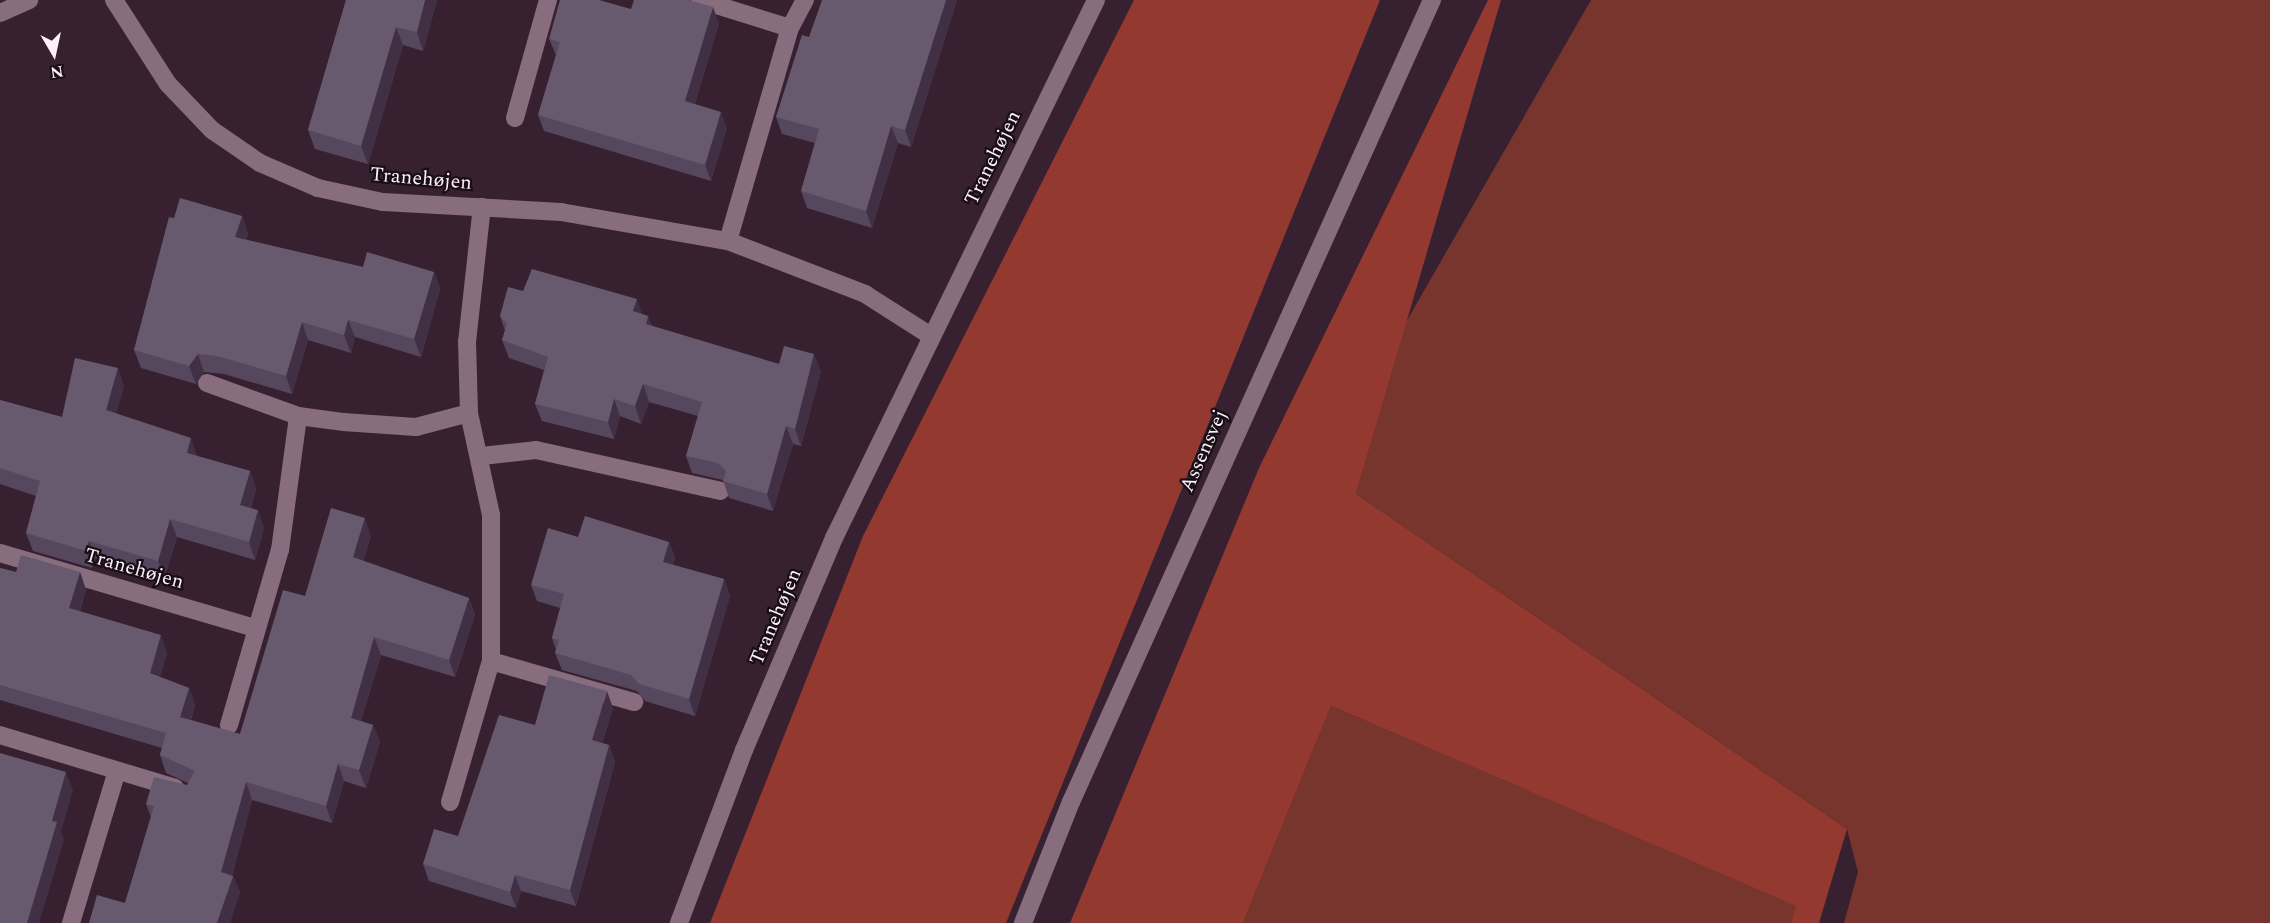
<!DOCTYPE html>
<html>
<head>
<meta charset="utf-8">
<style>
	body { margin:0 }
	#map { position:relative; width:2270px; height:923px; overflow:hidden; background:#372130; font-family:Spectral,serif }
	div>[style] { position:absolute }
	.green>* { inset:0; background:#77352d }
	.forest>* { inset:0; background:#933930 }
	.street>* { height:18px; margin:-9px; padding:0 9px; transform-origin:9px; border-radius:9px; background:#886d7f }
	.secondary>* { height:18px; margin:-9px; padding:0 9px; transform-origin:9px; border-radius:9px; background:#886d7f }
	.wall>* { inset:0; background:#55475d }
	.shaded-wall>* { inset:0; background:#413044 }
	.building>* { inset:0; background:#67596e }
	span { translate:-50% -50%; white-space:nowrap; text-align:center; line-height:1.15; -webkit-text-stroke:4.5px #180e15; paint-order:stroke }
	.street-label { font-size:20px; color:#feeff9 }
	.north { position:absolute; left:24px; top:24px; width:60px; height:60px; -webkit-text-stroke:4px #180e15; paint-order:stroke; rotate:171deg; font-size:16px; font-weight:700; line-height:24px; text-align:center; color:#feeff9 }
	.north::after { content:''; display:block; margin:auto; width:21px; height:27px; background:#feeff9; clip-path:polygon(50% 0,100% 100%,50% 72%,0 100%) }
</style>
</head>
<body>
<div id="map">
	<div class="green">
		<div style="clip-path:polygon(1591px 0,2270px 0,2270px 923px,1844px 923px,1858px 872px,1847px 829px,1356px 494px,1406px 322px)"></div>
		<div style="clip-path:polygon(1331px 706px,1797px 906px,1791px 923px,1243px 923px)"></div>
	</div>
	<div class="forest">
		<div style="clip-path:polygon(1134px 0,1380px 0,1006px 923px,710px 923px,863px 536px)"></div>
		<div style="clip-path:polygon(1488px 0,1501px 0,1356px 494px,1847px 829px,1819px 923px,1791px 923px,1796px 906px,1331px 706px,1243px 923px,1070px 923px,1259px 468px)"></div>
	</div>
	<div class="street">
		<div style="left:114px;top:0;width:100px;rotate:57.3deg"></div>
		<div style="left:168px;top:84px;width:64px;rotate:46.3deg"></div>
		<div style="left:212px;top:130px;width:58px;rotate:34.5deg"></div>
		<div style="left:260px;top:163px;width:63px;rotate:23.3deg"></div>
		<div style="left:318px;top:188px;width:66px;rotate:12.2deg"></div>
		<div style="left:383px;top:202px;width:178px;rotate:3.2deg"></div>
		<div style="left:561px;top:212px;width:169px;rotate:9.9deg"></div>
		<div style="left:728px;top:241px;width:147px;rotate:21.1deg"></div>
		<div style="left:865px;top:294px;width:78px;rotate:32.5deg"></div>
		<div style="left:700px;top:0;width:94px;rotate:17.3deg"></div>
		<div style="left:0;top:13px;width:32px;rotate:-24deg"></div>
		<div style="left:515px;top:118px;width:123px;rotate:-74.4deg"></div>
		<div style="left:728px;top:241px;width:222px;rotate:-73.8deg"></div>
		<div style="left:790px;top:28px;width:32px;rotate:-62deg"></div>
		<div style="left:207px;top:383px;width:97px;rotate:19.9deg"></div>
		<div style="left:298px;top:416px;width:45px;rotate:7.6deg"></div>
		<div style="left:343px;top:422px;width:73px;rotate:3.9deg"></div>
		<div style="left:416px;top:427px;width:55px;rotate:-14.8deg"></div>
		<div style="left:482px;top:456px;width:54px;rotate:-6.3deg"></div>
		<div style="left:536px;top:450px;width:189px;rotate:12.5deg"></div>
		<div style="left:0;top:553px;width:266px;rotate:16.4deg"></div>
		<div style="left:491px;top:661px;width:149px;rotate:16deg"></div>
		<div style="left:229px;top:725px;width:182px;rotate:-73.8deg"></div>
		<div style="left:280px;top:550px;width:135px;rotate:-82.3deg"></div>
		<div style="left:0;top:735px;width:183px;rotate:16.8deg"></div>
		<div style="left:450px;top:802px;width:147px;rotate:-73.8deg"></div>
		<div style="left:491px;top:661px;width:146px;rotate:-90deg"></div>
		<div style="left:491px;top:515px;width:104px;rotate:-102.2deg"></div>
		<div style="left:469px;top:413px;width:71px;rotate:-91.6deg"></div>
		<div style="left:467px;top:342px;width:136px;rotate:-83.7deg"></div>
		<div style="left:71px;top:923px;width:159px;rotate:-73.2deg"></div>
		<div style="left:679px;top:923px;width:185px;rotate:-69.4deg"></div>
		<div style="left:744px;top:750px;width:230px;rotate:-67deg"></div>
		<div style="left:834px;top:538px;width:598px;rotate:-64.03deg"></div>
	</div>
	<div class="secondary">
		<div style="left:1023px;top:923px;width:130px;rotate:-68.4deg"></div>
		<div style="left:1071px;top:802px;width:880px;rotate:-65.77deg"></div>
	</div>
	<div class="wall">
		<div style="clip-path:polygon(346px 0,437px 0,423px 51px,403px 45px,368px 164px,315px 149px,308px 130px)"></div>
		<div style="clip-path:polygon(957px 0,911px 147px,898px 143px,872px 228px,807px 208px,801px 191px,815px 143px,782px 134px,776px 117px,809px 37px)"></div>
		<div style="clip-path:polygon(631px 9px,719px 23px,695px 104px,727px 128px,711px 181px,544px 131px,538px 115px,556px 55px,549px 39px)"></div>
		<div style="clip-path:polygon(242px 216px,248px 234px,246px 240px,363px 267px,434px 272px,440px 289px,421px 357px,355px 337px,351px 353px,308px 340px,292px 394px,224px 374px,204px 372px,196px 384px,141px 368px,134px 350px,174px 218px)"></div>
		<div style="clip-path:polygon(523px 291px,642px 314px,648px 316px,652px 326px,779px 364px,821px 371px,801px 446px,793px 444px,773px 511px,729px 498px,723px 480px,692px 473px,686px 456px,698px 416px,649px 402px,641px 424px,620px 416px,614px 439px,542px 421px,535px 404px,544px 370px,509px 358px,502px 340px,505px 331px,500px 316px)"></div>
		<div style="clip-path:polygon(124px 386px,116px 413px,197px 456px,250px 471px,256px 489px,251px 508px,264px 528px,255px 560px,177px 537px,164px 579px,95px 558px,92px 568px,33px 551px,26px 533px,36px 496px,0 484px,0 400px,62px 417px)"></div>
		<div style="clip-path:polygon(371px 536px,363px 561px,469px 598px,475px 615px,455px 677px,381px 655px,361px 721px,373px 725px,380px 742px,366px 788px,344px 781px,332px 823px,252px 800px,232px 876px,233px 876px,240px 893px,125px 903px,151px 817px,146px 804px,187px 785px,188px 783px,166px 773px,160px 755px,162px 748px,0 700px,0 568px,16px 572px,80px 572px,86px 590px,80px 611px,167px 653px,160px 677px,189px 688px,195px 705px,191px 720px,240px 734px,305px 596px)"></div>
		<div style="clip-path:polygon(578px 537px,669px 542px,675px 558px,673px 565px,724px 579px,730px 596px,695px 716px,645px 701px,637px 691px,562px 670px,555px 653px,556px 650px,552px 638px,560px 608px,537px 601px,531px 585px)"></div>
		<div style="clip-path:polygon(613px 708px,602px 743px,609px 745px,615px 762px,576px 906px,521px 891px,516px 908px,429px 881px,423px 864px,458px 836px,535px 725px)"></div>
	</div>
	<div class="shaded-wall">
		<div style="clip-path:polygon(425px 0,437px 0,423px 51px,417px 32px)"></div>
		<div style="clip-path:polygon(946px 0,957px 0,911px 147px,905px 130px)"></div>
		<div style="clip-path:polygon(713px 7px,719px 23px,691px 117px,685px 101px)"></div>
		<div style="clip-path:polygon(396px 27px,403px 45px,368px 164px,361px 146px)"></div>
		<div style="clip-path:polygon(721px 112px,727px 128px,711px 181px,705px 165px)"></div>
		<div style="clip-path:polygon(891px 126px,898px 143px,872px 228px,866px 211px)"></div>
		<div style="clip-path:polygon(242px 216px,248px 234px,242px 255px,235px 237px)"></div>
		<div style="clip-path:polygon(434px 272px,440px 289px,421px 357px,414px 339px)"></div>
		<div style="clip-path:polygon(637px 299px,643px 316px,633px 311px)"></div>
		<div style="clip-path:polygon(648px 316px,654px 333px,646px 324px)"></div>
		<div style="clip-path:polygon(348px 320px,355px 337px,351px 353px,344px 335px)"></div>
		<div style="clip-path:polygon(302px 322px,308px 340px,292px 394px,286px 376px)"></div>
		<div style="clip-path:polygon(198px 354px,204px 372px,196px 384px,189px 366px)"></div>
		<div style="clip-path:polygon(814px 354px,821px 371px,801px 446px,795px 429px)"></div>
		<div style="clip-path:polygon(118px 368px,124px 386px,112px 428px,106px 410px)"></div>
		<div style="clip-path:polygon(643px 384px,649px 402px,641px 424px,635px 406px)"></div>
		<div style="clip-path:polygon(614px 399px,620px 416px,614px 439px,608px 422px)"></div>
		<div style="clip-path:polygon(786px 426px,793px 444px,773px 511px,767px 494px)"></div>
		<div style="clip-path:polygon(191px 438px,197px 456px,187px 453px)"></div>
		<div style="clip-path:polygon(250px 471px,256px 489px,247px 523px,240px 505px)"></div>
		<div style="clip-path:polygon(258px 510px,264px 528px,255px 560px,249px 542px)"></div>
		<div style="clip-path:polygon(365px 518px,371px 536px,359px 575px,353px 557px)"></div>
		<div style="clip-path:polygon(170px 519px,177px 537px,164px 579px,158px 561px)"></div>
		<div style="clip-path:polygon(89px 541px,95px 558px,92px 568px,86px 551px)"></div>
		<div style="clip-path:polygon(669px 542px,675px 558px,669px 578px,663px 562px)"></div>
		<div style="clip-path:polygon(80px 572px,86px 590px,75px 626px,69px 608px)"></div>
		<div style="clip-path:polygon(724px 579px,730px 596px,695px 716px,689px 699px)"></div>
		<div style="clip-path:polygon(469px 598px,475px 615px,455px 677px,449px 660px)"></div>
		<div style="clip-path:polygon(161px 635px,167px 653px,156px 691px,150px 673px)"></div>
		<div style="clip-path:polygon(374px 637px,381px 655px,357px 735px,351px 718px)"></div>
		<div style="clip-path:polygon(189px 688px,195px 705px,186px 735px,180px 717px)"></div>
		<div style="clip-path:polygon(607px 691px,613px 708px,598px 756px,592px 740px)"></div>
		<div style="clip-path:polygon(373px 725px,380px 742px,366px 788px,359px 770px)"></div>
		<div style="clip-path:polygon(609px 745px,615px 762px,576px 906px,570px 890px)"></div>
		<div style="clip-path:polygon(338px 764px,344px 781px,332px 823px,326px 806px)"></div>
		<div style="clip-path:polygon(66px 772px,73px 790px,61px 832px,64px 840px,39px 923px,27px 923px,52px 821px)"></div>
		<div style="clip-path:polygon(246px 782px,252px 800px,228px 890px,221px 872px)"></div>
		<div style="clip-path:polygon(515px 875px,521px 891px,516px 908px,510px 892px)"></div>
		<div style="clip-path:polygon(233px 876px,240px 893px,230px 923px,217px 923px)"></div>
	</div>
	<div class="building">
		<div style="clip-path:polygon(346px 0,425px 0,417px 32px,396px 27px,361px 146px,308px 130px)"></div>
		<div style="clip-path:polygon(560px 0,599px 0,631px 9px,634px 0,689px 0,713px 7px,685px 101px,721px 112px,705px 165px,538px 115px,560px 42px,549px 39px)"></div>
		<div style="clip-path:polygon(822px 0,946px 0,905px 130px,891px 126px,866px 211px,801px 191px,819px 129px,776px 117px,802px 35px,809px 37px)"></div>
		<div style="clip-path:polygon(180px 198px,242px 216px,235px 237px,363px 267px,367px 252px,434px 272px,414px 339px,348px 320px,344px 335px,302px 322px,286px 376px,217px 356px,198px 354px,189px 366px,134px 350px,169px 217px,174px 218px)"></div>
		<div style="clip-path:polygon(532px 269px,637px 299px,633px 311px,648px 316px,646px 324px,779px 364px,784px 346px,814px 354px,795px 429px,786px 426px,767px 494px,723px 481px,726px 471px,718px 463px,686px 456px,702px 402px,643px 384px,635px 406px,614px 399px,608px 422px,535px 404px,548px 357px,502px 340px,507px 324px,500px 316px,508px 287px,523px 291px)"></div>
		<div style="clip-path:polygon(75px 358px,118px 368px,106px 410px,191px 438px,187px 453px,250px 471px,240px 505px,258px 510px,249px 542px,170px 519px,158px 561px,89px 541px,86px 551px,26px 533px,40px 481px,0 468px,0 400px,62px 417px)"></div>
		<div style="clip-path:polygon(331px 508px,365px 518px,353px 557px,469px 598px,449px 660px,374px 637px,351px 718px,373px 725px,359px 770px,338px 764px,326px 806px,246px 782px,221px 872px,233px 876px,217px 923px,89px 923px,97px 895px,125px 903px,154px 806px,146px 804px,154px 777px,187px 785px,195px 771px,160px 755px,166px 733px,0 685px,0 568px,16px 572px,21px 555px,80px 572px,69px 608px,161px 635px,150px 673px,189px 688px,180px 717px,240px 734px,283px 590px,305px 596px)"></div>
		<div style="clip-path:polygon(585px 516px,669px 542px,663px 562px,724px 579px,689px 699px,639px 684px,631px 675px,555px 653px,559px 640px,552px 638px,564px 594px,531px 585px,548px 528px,578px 537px)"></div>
		<div style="clip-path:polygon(549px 675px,607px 691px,592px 740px,609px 745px,570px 890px,515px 875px,510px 892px,423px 864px,434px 829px,458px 836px,499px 715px,535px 725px)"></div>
		<div style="clip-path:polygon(0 753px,66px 772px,52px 821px,57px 822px,27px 923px,0 923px)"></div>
	</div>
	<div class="street-label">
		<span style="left:993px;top:158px;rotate:-64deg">Tranehøjen</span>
		<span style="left:421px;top:179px;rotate:5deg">Tranehøjen</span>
		<span style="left:1204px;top:451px;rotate:-66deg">Assensvej</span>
		<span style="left:134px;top:569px;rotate:16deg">Tranehøjen</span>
		<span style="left:776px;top:617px;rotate:-67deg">Tranehøjen</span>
	</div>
	<div class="north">N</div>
</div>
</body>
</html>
